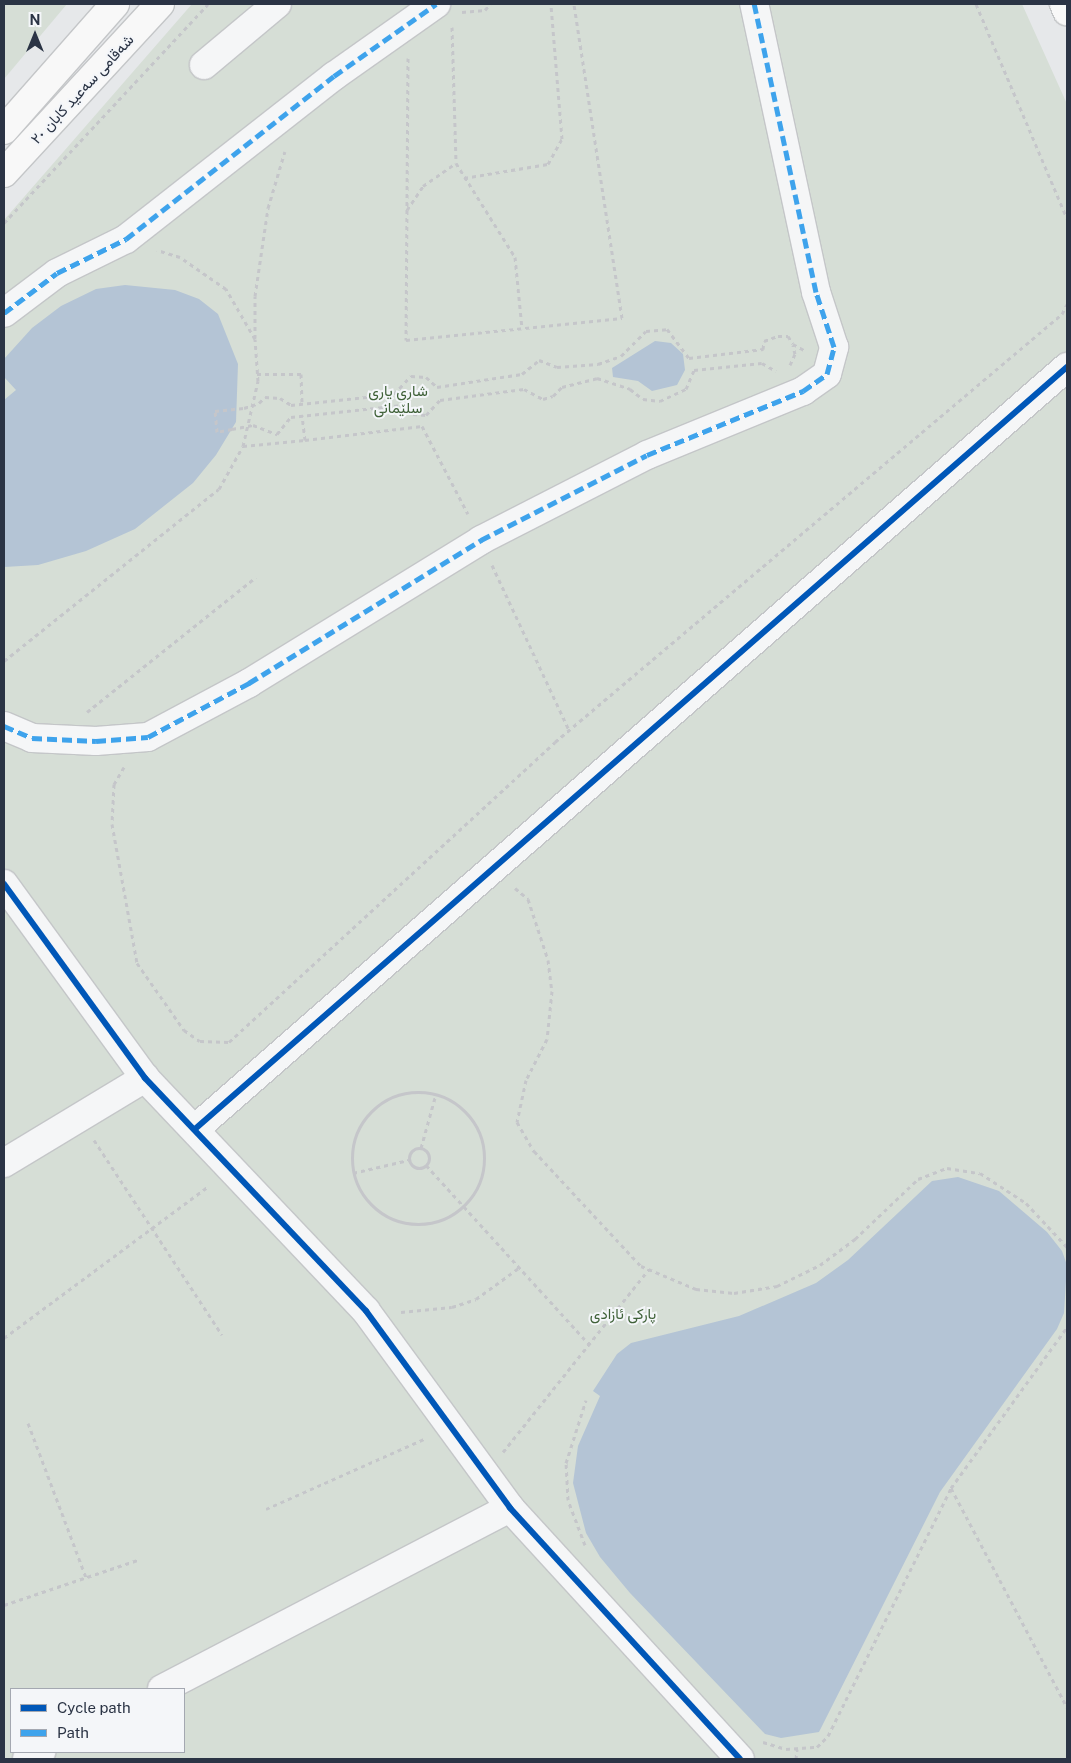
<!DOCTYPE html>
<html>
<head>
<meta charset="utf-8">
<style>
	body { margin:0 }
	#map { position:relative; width:1071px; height:1763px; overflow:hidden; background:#e6e8ea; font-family:"Public Sans",Vazirmatn,sans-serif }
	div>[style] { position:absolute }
	.green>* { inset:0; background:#d6ded6 }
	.water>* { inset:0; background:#b4c4d5 }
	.path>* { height:3px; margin-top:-1.5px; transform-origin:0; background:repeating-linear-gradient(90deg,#c5c6ca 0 4px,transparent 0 8px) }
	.path>.ring { margin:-1.5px; padding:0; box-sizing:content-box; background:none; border:3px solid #c5c6ca; border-radius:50% }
	.roads { filter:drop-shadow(1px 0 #c4c6c8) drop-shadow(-1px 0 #c4c6c8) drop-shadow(0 1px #c4c6c8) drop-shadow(0 -1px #c4c6c8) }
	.minor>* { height:28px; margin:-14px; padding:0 14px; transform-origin:14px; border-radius:14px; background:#f5f6f7 }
	.major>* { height:28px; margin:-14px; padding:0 14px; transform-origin:14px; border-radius:14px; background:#f8f8f8 }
	.path-bridge>* { height:3px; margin-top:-1.5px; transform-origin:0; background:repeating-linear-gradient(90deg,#c5c6ca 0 4px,transparent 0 8px) }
	.quiet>* { height:5px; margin-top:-2.5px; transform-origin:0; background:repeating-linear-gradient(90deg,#3ea3ec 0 10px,transparent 0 15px) }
	.cycleway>* { height:6px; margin:-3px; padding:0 3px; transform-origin:3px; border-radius:3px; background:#0057b8 }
	span { translate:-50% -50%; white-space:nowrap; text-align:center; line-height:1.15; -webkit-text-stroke:4px #f4f6f9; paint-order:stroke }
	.street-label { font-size:15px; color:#2b3445 }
	.park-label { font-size:15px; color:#3f6138 }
	.frame { position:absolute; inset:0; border:5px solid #2b3445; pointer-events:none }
	.legend { position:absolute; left:10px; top:1688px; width:175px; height:65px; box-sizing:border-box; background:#f4f6f9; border:1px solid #a4a8b1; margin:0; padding:6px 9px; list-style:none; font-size:15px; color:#2b3445 }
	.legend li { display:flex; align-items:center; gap:10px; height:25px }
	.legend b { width:25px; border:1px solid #a4a8b1 }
	.north { position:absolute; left:10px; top:10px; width:50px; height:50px; -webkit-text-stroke:4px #f4f6f9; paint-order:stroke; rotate:0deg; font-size:14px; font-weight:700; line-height:20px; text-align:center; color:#2b3445 }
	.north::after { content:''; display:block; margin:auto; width:18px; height:22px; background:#2b3445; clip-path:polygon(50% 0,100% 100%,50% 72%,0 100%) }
</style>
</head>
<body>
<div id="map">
	<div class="green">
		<div style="clip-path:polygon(4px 4px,67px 4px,4px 79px)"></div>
		<div style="clip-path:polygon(evenodd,192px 4px,1022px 4px,1067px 104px,1067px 1759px,4px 1759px,4px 220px,192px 4px,11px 1689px,184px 1689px,184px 1752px,11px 1752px,11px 1689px)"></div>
	</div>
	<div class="water">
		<div style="clip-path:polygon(125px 285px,175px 290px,199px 299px,218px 314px,238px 364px,236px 422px,216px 455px,193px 483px,135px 529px,86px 551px,38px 565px,4px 567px,4px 400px,16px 390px,4px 377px,4px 359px,32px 328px,61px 306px,96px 289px)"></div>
		<div style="clip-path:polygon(655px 341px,671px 343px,683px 354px,685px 370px,677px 385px,652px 391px,638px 381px,613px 377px,612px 368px)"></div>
		<div style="clip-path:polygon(958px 1177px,999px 1191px,1047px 1232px,1062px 1251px,1067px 1265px,1064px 1313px,1057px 1329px,940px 1492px,819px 1732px,781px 1738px,765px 1734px,630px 1593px,600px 1557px,586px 1533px,573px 1483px,578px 1446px,600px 1396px,593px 1391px,617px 1354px,631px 1343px,739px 1316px,816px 1283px,848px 1260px,932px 1181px)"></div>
	</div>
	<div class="path">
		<div style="left:976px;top:4px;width:233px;rotate:67deg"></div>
		<div style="left:462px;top:12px;width:23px;rotate:-5deg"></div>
		<div style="left:485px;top:10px;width:8px;rotate:-50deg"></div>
		<div style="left:452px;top:27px;width:136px;rotate:88.3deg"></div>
		<div style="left:456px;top:163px;width:111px;rotate:57.9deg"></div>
		<div style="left:515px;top:257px;width:72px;rotate:84.4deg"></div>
		<div style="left:408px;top:58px;width:282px;rotate:90.4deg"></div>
		<div style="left:406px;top:340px;width:217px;rotate:-5.8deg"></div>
		<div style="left:622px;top:318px;width:318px;rotate:-98.7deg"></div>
		<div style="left:464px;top:178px;width:85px;rotate:-9.5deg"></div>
		<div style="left:548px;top:164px;width:29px;rotate:-61deg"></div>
		<div style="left:562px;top:139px;width:135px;rotate:-94.7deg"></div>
		<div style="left:407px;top:210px;width:29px;rotate:-56deg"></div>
		<div style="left:423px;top:186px;width:40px;rotate:-34.9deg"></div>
		<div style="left:4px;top:223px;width:299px;rotate:-47deg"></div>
		<div style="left:255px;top:338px;width:42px;rotate:-90deg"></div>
		<div style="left:255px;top:296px;width:89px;rotate:-81.6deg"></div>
		<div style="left:268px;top:208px;width:59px;rotate:-73.4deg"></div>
		<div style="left:790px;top:365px;width:12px;rotate:-66deg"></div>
		<div style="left:795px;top:354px;width:9px;rotate:-103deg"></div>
		<div style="left:257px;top:374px;width:44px"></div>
		<div style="left:301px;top:374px;width:29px;rotate:88deg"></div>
		<div style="left:259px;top:403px;width:8px;rotate:-45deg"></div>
		<div style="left:265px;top:397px;width:15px;rotate:4deg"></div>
		<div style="left:280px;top:398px;width:13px;rotate:32deg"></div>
		<div style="left:291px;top:405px;width:104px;rotate:-6.1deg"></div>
		<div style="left:394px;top:394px;width:25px;rotate:-47deg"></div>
		<div style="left:411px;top:376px;width:15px;rotate:4deg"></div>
		<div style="left:426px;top:377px;width:15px;rotate:42deg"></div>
		<div style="left:437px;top:387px;width:86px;rotate:-8.7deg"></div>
		<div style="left:522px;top:374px;width:22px;rotate:-39deg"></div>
		<div style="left:539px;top:360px;width:19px;rotate:21deg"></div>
		<div style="left:557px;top:367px;width:41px;rotate:-4.2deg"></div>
		<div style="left:598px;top:364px;width:24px;rotate:-19deg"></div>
		<div style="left:621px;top:356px;width:35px;rotate:-45deg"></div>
		<div style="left:646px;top:331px;width:21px;rotate:-5deg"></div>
		<div style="left:667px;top:329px;width:36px;rotate:53deg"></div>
		<div style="left:689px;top:358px;width:75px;rotate:-6.9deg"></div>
		<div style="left:763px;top:349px;width:8px;rotate:-83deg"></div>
		<div style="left:764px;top:341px;width:15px;rotate:-20deg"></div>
		<div style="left:778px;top:336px;width:10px"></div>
		<div style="left:788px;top:336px;width:9px;rotate:58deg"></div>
		<div style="left:793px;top:344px;width:13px;rotate:29deg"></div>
		<div style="left:253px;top:425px;width:26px;rotate:21deg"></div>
		<div style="left:277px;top:434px;width:22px;rotate:-51deg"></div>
		<div style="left:291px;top:417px;width:112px;rotate:-6.2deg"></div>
		<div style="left:402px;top:405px;width:14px;rotate:39deg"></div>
		<div style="left:413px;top:414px;width:13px;rotate:4deg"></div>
		<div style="left:426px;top:415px;width:21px;rotate:-47deg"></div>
		<div style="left:440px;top:400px;width:85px;rotate:-7.5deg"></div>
		<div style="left:524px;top:389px;width:21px;rotate:28deg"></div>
		<div style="left:543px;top:399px;width:10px;rotate:-17deg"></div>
		<div style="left:553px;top:396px;width:13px;rotate:-45deg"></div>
		<div style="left:562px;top:387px;width:36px;rotate:-14deg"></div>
		<div style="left:597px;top:378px;width:35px;rotate:18deg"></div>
		<div style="left:630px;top:389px;width:16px;rotate:38deg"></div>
		<div style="left:643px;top:399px;width:17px;rotate:7deg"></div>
		<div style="left:660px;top:401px;width:29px;rotate:-25deg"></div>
		<div style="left:686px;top:389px;width:21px;rotate:-67deg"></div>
		<div style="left:694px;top:370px;width:68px;rotate:-5.9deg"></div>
		<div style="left:762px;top:363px;width:16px;rotate:30deg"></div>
		<div style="left:232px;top:429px;width:15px;rotate:169deg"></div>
		<div style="left:217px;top:432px;width:21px;rotate:-95deg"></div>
		<div style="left:215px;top:411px;width:29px;rotate:-6deg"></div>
		<div style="left:305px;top:440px;width:118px;rotate:-6.8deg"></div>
		<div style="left:422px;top:426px;width:99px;rotate:62.4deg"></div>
		<div style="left:243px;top:446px;width:62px;rotate:-5.5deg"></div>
		<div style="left:305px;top:440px;width:25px;rotate:-97deg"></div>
		<div style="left:492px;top:565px;width:182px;rotate:65deg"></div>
		<div style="left:4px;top:661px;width:275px;rotate:-38.7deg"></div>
		<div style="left:219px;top:489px;width:49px;rotate:-60.8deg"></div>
		<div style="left:243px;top:446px;width:67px;rotate:-77deg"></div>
		<div style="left:258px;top:381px;width:42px;rotate:-94.1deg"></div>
		<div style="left:255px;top:339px;width:58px;rotate:-120.1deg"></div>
		<div style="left:226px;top:289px;width:56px;rotate:-145.2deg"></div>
		<div style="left:180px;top:257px;width:24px;rotate:-163deg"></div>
		<div style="left:87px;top:712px;width:216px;rotate:-38.6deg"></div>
		<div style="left:124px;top:767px;width:20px;rotate:120deg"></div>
		<div style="left:114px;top:784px;width:40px;rotate:92.9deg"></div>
		<div style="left:112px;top:824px;width:141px;rotate:79.8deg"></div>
		<div style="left:137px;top:963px;width:82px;rotate:55deg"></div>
		<div style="left:184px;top:1030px;width:19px;rotate:35deg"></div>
		<div style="left:200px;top:1041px;width:29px;rotate:2deg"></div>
		<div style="left:229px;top:1042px;width:443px;rotate:-42.6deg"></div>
		<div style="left:555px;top:742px;width:664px;rotate:-40.17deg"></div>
		<div style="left:1062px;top:314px;width:11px;rotate:-63deg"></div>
		<div style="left:515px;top:888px;width:17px;rotate:40deg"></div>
		<div style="left:528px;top:899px;width:64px;rotate:71.8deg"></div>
		<div style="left:548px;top:960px;width:31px;rotate:83deg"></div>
		<div style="left:552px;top:991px;width:48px;rotate:95.9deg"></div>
		<div style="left:547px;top:1039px;width:46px;rotate:117.1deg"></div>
		<div style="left:526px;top:1080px;width:43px;rotate:102.1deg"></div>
		<div style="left:517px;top:1122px;width:34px;rotate:60deg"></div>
		<div style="left:534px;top:1151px;width:157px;rotate:47.1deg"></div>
		<div style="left:641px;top:1266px;width:60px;rotate:22.7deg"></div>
		<div style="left:696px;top:1289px;width:38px;rotate:6deg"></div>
		<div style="left:734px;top:1293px;width:44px;rotate:-9.2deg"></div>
		<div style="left:777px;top:1286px;width:48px;rotate:-26deg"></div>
		<div style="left:820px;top:1265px;width:44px;rotate:-36.6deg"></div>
		<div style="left:855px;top:1239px;width:87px;rotate:-43.6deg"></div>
		<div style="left:918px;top:1179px;width:31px;rotate:-21deg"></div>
		<div style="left:947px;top:1168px;width:33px;rotate:9deg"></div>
		<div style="left:980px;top:1173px;width:55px;rotate:33.1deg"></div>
		<div style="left:1026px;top:1203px;width:60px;rotate:47deg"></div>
		<div class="ring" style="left:352px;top:1092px;width:129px;height:129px"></div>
		<div style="left:94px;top:1140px;width:233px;rotate:56.7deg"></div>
		<div class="ring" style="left:409px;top:1148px;width:17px;height:17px"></div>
		<div style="left:421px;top:1148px;width:56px;rotate:-74.5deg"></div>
		<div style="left:426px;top:1165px;width:242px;rotate:47.7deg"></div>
		<div style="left:353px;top:1173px;width:57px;rotate:-13.1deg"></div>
		<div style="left:401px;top:1312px;width:51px;rotate:-5.6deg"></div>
		<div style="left:452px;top:1307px;width:25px;rotate:-18deg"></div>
		<div style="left:476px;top:1299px;width:54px;rotate:-36deg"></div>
		<div style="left:4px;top:1338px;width:255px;rotate:-36.6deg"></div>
		<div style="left:28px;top:1423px;width:165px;rotate:69.4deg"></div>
		<div style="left:503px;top:1452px;width:234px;rotate:-51.4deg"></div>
		<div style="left:951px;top:1488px;width:248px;rotate:62.1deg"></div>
		<div style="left:266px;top:1509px;width:175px;rotate:-23.9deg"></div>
		<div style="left:585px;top:1545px;width:48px;rotate:-110.7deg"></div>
		<div style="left:568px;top:1500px;width:37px;rotate:-93deg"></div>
		<div style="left:566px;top:1463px;width:66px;rotate:-72.4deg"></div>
		<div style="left:4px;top:1605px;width:141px;rotate:-18.6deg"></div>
		<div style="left:763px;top:1742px;width:24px;rotate:17deg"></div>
		<div style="left:786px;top:1749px;width:31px;rotate:-4deg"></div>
		<div style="left:817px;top:1747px;width:16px;rotate:-45deg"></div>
		<div style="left:828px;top:1736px;width:277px;rotate:-63.6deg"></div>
		<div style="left:951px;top:1488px;width:198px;rotate:-54.2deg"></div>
		<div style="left:796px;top:1759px;width:10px;rotate:-84deg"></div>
	</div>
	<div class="roads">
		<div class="minor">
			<div style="left:204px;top:65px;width:95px;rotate:-39.9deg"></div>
			<div style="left:4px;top:313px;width:66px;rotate:-37deg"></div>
			<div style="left:57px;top:273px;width:77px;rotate:-26.2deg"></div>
			<div style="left:126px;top:239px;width:264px;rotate:-38.1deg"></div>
			<div style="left:334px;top:76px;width:125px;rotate:-35.2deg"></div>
			<div style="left:4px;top:726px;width:30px;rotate:23deg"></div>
			<div style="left:32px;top:738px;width:64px;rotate:2.7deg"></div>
			<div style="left:96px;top:741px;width:52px;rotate:-4.4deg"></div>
			<div style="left:148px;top:737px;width:115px;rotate:-28.1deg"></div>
			<div style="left:249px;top:683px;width:273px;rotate:-31.6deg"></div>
			<div style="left:481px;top:540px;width:186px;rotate:-27.1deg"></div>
			<div style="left:647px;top:455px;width:169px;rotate:-22.3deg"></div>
			<div style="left:803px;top:391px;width:29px;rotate:-35deg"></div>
			<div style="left:827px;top:374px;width:28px;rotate:-75deg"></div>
			<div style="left:834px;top:347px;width:58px;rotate:-108.1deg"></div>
			<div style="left:816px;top:292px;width:295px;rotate:-102.1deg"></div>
			<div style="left:4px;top:884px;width:240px;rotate:54deg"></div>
			<div style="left:145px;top:1078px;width:321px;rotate:46.5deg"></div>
			<div style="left:366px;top:1311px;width:244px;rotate:53.8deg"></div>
			<div style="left:510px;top:1508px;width:340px;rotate:47.5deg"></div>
			<div style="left:195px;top:1129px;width:1158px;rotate:-41.15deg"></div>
			<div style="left:4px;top:1163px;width:165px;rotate:-31.1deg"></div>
			<div style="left:162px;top:1689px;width:392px;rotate:-27.5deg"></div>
			<div style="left:27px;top:1759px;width:16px;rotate:-27deg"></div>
		</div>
		<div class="major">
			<div style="left:1064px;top:4px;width:8px;rotate:67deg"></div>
			<div style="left:4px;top:130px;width:168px;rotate:-48.6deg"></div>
			<div style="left:4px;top:173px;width:230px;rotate:-47.3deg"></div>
		</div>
	</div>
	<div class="path-bridge">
		<div style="left:244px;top:408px;width:16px;rotate:-18deg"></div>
		<div style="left:232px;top:429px;width:21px;rotate:-11deg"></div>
	</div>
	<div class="quiet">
		<div style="left:4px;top:313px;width:66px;rotate:-37deg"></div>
		<div style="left:57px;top:273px;width:77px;rotate:-26.2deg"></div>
		<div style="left:126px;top:239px;width:264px;rotate:-38.1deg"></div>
		<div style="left:334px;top:76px;width:125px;rotate:-35.2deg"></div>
		<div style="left:4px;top:726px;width:30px;rotate:23deg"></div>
		<div style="left:32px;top:738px;width:64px;rotate:2.7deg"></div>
		<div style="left:96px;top:741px;width:52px;rotate:-4.4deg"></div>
		<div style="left:148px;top:737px;width:115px;rotate:-28.1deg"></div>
		<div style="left:249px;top:683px;width:273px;rotate:-31.6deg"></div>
		<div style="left:481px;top:540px;width:186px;rotate:-27.1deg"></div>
		<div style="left:647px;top:455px;width:169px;rotate:-22.3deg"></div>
		<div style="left:803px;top:391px;width:29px;rotate:-35deg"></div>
		<div style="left:827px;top:374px;width:28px;rotate:-75deg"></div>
		<div style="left:834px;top:347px;width:58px;rotate:-108.1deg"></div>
		<div style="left:816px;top:292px;width:295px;rotate:-102.1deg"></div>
	</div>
	<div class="cycleway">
		<div style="left:4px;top:884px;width:240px;rotate:54deg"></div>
		<div style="left:145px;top:1078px;width:321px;rotate:46.5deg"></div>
		<div style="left:366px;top:1311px;width:244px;rotate:53.8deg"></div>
		<div style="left:510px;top:1508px;width:340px;rotate:47.5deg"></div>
		<div style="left:195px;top:1129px;width:1158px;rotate:-41.15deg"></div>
	</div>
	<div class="street-label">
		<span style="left:82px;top:89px;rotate:-47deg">شەقامی سەعید کابان ٢٠</span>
	</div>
	<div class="park-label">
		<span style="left:398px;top:399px">شاری یاری<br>سلێمانی</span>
		<span style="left:623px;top:1314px">پارکی ئازادی</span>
	</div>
	<div class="frame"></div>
	<ul class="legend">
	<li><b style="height:6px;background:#0057b8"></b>Cycle path</li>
	<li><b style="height:6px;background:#3ea3ec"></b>Path</li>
	</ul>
	<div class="north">N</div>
</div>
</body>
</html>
